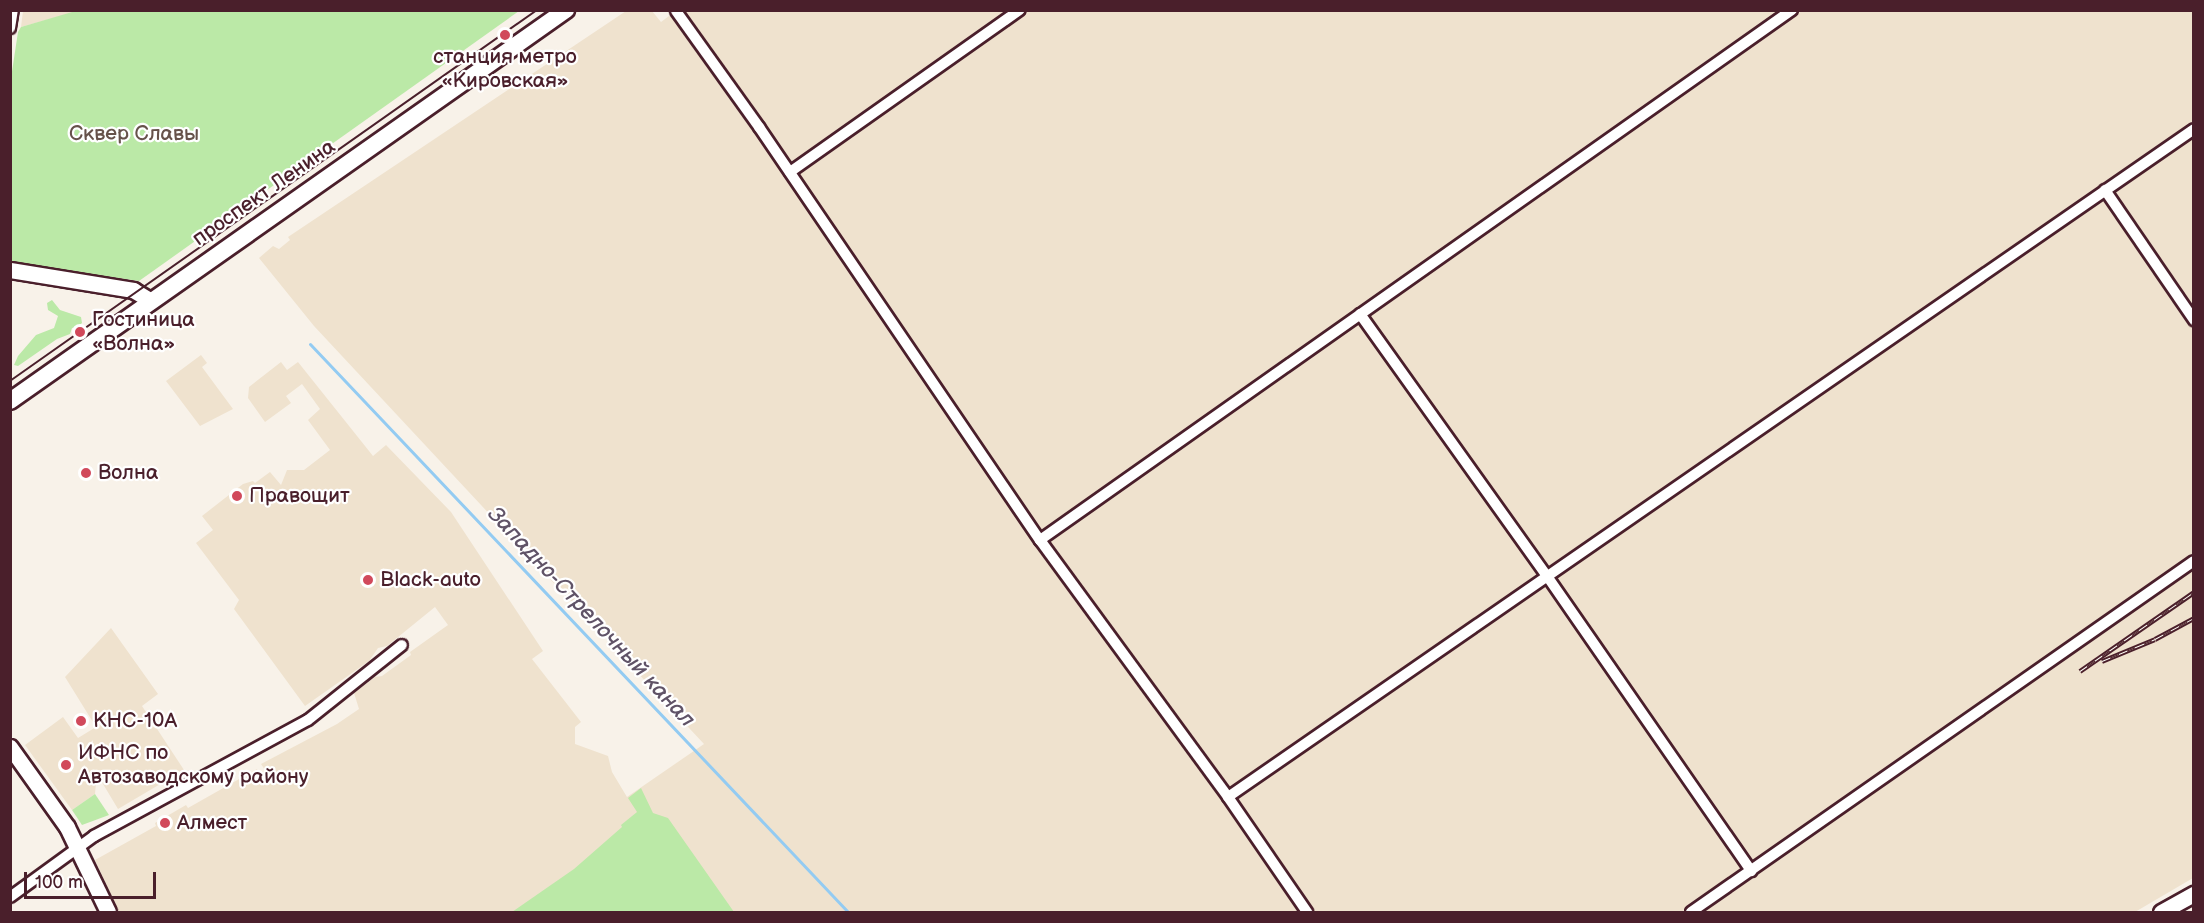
<!DOCTYPE html>
<html>
<head>
<meta charset="utf-8">
<style>
	body { margin:0 }
	#map { position:relative; width:2204px; height:923px; overflow:hidden; background:#f8f2e9; font-family:"Balsamiq Sans",sans-serif }
	div>[style] { position:absolute }
	.built>* { inset:0; background:#efe2ce }
	.green>* { inset:0; background:#bbe9a7 }
	.stream>* { height:3px; margin:-1.5px; padding:0 1.5px; transform-origin:1.5px; border-radius:1.5px; background:#93cbf2 }
	.roads { filter:drop-shadow(2px 0 #4a1f2b) drop-shadow(-2px 0 #4a1f2b) drop-shadow(0 2px #4a1f2b) drop-shadow(0 -2px #4a1f2b) }
	.street>* { height:10px; margin:-5px; padding:0 5px; transform-origin:5px; border-radius:5px; background:#fff }
	.secondary>* { height:15px; margin:-7.5px; padding:0 7.5px; transform-origin:7.5px; border-radius:7.5px; background:#fff }
	.primary>* { height:16px; margin:-8px; padding:0 8px; transform-origin:8px; border-radius:8px; background:#fff }
	.tram>* { height:1.5px; margin:-0.75px; padding:0 0.75px; transform-origin:0.75px; border-radius:0.75px; background:#4a1f2b }
	.rail>* { height:5px; margin-top:-2.5px; transform-origin:0; background:repeating-linear-gradient(90deg,#fff 0 9px,#4a1f2b 0 18px); box-sizing:border-box; border-block:2px solid #4a1f2b }
	.dots>* { width:16px; height:16px; translate:-50% -50%; box-sizing:border-box; border:3px solid #fff; border-radius:50% }
	span { translate:-50% -50%; white-space:nowrap; text-align:center; line-height:1.15; -webkit-text-stroke:4.5px #fff; paint-order:stroke }
	.poi-label { font-size:21px; color:#4a1f2b }
	.left { translate:0 -50%; text-align:left }
	.park-label { font-size:21px; color:#66524a }
	.street-label { font-size:21px; color:#4a1f2b }
	.water-label { font-size:22px; color:#605367; font-style:italic }
	.frame { position:absolute; inset:0; border:12px solid #4a1f2b; pointer-events:none }
	.scale { position:absolute; left:24px; top:872px; width:132px; height:27px; box-sizing:border-box; border:3px solid #4a1f2b; border-top:0; padding-left:8px; font-size:18px; line-height:21px; white-space:nowrap; color:#4a1f2b; -webkit-text-stroke:4px #fff; paint-order:stroke }
</style>
</head>
<body>
<div id="map">
	<div class="built">
		<div style="clip-path:polygon(677px 10px,2193px 11px,2193px 878px,2135px 912px,119px 912px,95px 860px,156px 826px,155px 823px,186px 805px,188px 808px,257px 769px,260px 773px,265px 770px,261px 764px,337px 724px,359px 709px,354px 693px,375px 677px,382px 676px,411px 655px,410px 652px,448px 625px,435px 607px,387px 646px,378px 648px,369px 661px,305px 706px,234px 609px,239px 600px,196px 543px,213px 530px,202px 516px,243px 484px,253px 481px,255px 483px,270px 472px,281px 485px,287px 470px,304px 470px,330px 450px,308px 420px,320px 409px,302px 384px,286px 396px,291px 403px,265px 422px,248px 398px,249px 387px,281px 362px,287px 370px,298px 362px,373px 456px,386px 445px,451px 512px,543px 651px,532px 659px,581px 722px,575px 727px,575px 744px,608px 756px,612px 772px,627px 797px,704px 744px,314px 326px,259px 258px,273px 246px,279px 249px,290px 240px,288px 237px,626px 11px,652px 11px,661px 22px)"></div>
		<div style="clip-path:polygon(23px 11px,79px 11px,21px 27px)"></div>
		<div style="clip-path:polygon(201px 355px,207px 363px,202px 367px,233px 409px,200px 426px,166px 381px)"></div>
		<div style="clip-path:polygon(111px 628px,158px 694px,142px 706px,184px 770px,118px 809px,94px 769px,89px 773px,96px 783px,95px 794px,72px 810px,25px 745px,63px 717px,78px 738px,96px 727px,65px 677px)"></div>
	</div>
	<div class="green">
		<div style="clip-path:polygon(79px 10px,519px 11px,139px 281px,11px 263px,11px 78px,18px 32px,21px 27px)"></div>
		<div style="clip-path:polygon(52px 300px,60px 310px,81px 317px,82px 323px,77px 327px,72px 328px,70px 334px,57px 339px,18px 366px,14px 365px,18px 356px,36px 335px,54px 328px,58px 316px,48px 310px,47px 303px)"></div>
		<div style="clip-path:polygon(641px 788px,653px 813px,668px 818px,734px 912px,512px 912px,574px 869px,622px 827px,621px 825px,637px 812px,628px 798px)"></div>
		<div style="clip-path:polygon(95px 794px,109px 815px,82px 825px,72px 810px)"></div>
	</div>
	<div class="stream">
		<div style="left:310px;top:344px;width:782px;rotate:46.55deg"></div>
	</div>
	<div class="roads">
		<div class="street">
			<div style="left:676px;top:11px;width:143px;rotate:54.4deg"></div>
			<div style="left:759px;top:127px;width:500px;rotate:55.8deg"></div>
			<div style="left:1040px;top:540px;width:318px;rotate:53.8deg"></div>
			<div style="left:1228px;top:797px;width:140px;rotate:55.5deg"></div>
			<div style="left:10px;top:28px;width:18px;rotate:-81deg"></div>
			<div style="left:790px;top:172px;width:281px;rotate:-35.2deg"></div>
			<div style="left:2105px;top:190px;width:158px;rotate:55.6deg"></div>
			<div style="left:1360px;top:314px;width:322px;rotate:54.5deg"></div>
			<div style="left:1547px;top:576px;width:359px;rotate:55.3deg"></div>
			<div style="left:1040px;top:540px;width:920px;rotate:-35.18deg"></div>
			<div style="left:1228px;top:797px;width:1174px;rotate:-34.66deg"></div>
			<div style="left:10px;top:897px;width:104px;rotate:-36deg"></div>
			<div style="left:94px;top:836px;width:243px;rotate:-28.5deg"></div>
			<div style="left:308px;top:720px;width:120px;rotate:-38.6deg"></div>
			<div style="left:1691px;top:912px;width:613px;rotate:-34.91deg"></div>
		</div>
		<div class="secondary">
			<div style="left:10px;top:270px;width:125px;rotate:9.2deg"></div>
			<div style="left:133px;top:290px;width:21px;rotate:31deg"></div>
			<div style="left:10px;top:747px;width:98px;rotate:54.5deg"></div>
			<div style="left:67px;top:827px;width:94px;rotate:64.2deg"></div>
			<div style="left:2161px;top:912px;width:38px;rotate:-29deg"></div>
		</div>
		<div class="primary">
			<div style="left:10px;top:401px;width:680px;rotate:-35.12deg"></div>
		</div>
	</div>
	<div class="tram">
		<div style="left:10px;top:381px;width:644px;rotate:-35.14deg"></div>
	</div>
	<div class="rail">
		<div style="left:2102px;top:661px;width:57px;rotate:-22.5deg"></div>
		<div style="left:2155px;top:639px;width:44px;rotate:-28.3deg"></div>
		<div style="left:2080px;top:671px;width:139px;rotate:-34.7deg"></div>
	</div>
	<div class="dots">
		<div style="left:505px;top:35px;background:#d1495b"></div>
		<div style="left:80px;top:332px;background:#d1495b"></div>
		<div style="left:86px;top:473px;background:#d1495b"></div>
		<div style="left:237px;top:496px;background:#d1495b"></div>
		<div style="left:368px;top:580px;background:#d1495b"></div>
		<div style="left:81px;top:721px;background:#d1495b"></div>
		<div style="left:66px;top:765px;background:#d1495b"></div>
		<div style="left:165px;top:823px;background:#d1495b"></div>
	</div>
	<div class="poi-label">
		<span style="left:505px;top:69px">станция метро<br>«Кировская»</span>
		<span class="left" style="left:92px;top:332px">Гостиница<br>«Волна»</span>
		<span class="left" style="left:98px;top:473px">Волна</span>
		<span class="left" style="left:249px;top:496px">Правощит</span>
		<span class="left" style="left:380px;top:580px">Black-auto</span>
		<span class="left" style="left:93px;top:721px">КНС-10А</span>
		<span class="left" style="left:78px;top:765px">ИФНС по<br>Автозаводскому району</span>
		<span class="left" style="left:177px;top:823px">Алмест</span>
	</div>
	<div class="park-label">
		<span style="left:134px;top:134px">Сквер Славы</span>
	</div>
	<div class="street-label">
		<span style="left:264px;top:193px;rotate:-35deg">проспект Ленина</span>
	</div>
	<div class="water-label">
		<span style="left:591px;top:617px;rotate:47deg">Западно-Стрелочный канал</span>
	</div>
	<div class="frame"></div>
	<div class="scale">100 m</div>
</div>
</body>
</html>
